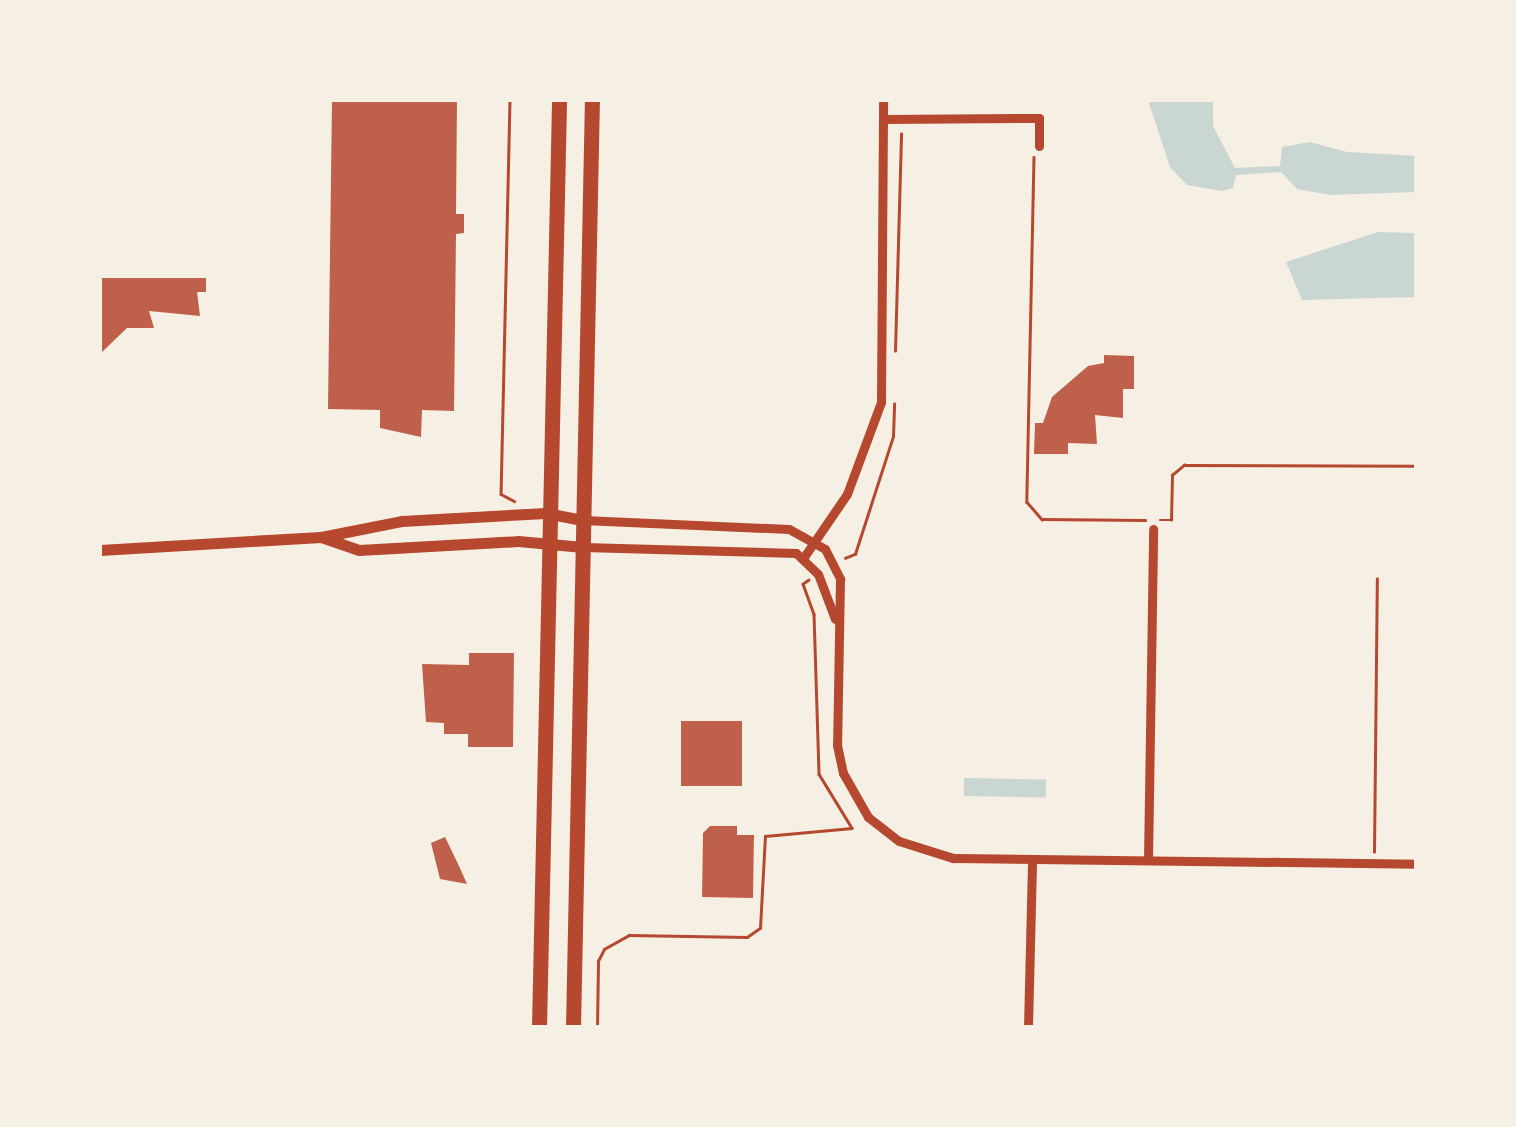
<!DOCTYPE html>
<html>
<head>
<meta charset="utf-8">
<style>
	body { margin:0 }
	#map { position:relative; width:1516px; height:1127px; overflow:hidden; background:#f6efe4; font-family:Lora,serif }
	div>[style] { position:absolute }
	.water>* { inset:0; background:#c9d6d2; transform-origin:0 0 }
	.building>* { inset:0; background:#bf614a; transform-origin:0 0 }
	.path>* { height:2.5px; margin:-1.25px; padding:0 1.25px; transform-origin:1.25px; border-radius:1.25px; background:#b5482f }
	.minor>* { height:9px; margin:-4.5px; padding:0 4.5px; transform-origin:4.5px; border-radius:4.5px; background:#b5482f }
	.tertiary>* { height:11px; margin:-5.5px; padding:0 5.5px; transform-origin:5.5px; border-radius:5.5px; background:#b5482f }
	.primary>* { height:15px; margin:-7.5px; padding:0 7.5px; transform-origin:7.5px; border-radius:7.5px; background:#b5482f }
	span { translate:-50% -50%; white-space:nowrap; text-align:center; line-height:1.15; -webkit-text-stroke:10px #f6efe4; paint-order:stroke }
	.frame { position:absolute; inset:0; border:102px solid #f6efe4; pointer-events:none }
</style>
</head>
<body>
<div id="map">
	<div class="water">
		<div style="clip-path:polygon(1148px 100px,1213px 100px,1213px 126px,1235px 168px,1280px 166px,1282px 147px,1310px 142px,1347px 152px,1416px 156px,1416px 192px,1330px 195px,1297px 189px,1281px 172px,1236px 175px,1233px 188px,1222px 191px,1187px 185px,1170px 167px)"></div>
		<div style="clip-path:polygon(1378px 232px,1416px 233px,1416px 297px,1302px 300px,1286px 262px)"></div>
		<div style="left:964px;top:778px;width:82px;height:18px;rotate:1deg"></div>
	</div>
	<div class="building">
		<div style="clip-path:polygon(332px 100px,457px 100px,456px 214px,464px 214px,464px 233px,456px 234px,454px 411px,422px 410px,421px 437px,380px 428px,380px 410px,328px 409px)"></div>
		<div style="clip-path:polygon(100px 278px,206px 278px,206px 292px,197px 292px,200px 316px,149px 311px,154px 328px,127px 328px,100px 354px)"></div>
		<div style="clip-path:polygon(1104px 355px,1134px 356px,1134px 389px,1123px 389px,1123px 418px,1095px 415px,1097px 444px,1068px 443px,1068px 454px,1034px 454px,1035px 423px,1043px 423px,1052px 397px,1088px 366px,1104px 363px)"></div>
		<div style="clip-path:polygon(469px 653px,514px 653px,513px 747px,468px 747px,468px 734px,444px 734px,444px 723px,426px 722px,422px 664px,469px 665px)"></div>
		<div style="left:681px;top:721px;width:61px;height:65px"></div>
		<div style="clip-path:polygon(710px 826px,737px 826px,737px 835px,754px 835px,753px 898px,702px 897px,703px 833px)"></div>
		<div style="clip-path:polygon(445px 837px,459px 866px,467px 884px,440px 879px,431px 843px)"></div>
	</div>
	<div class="path">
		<div style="left:510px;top:100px;width:394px;rotate:91.3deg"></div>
		<div style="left:501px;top:494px;width:15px;rotate:28deg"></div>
		<div style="left:1034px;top:157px;width:345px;rotate:91.2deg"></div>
		<div style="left:1027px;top:502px;width:23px;rotate:49deg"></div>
		<div style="left:1042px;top:519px;width:103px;rotate:0.6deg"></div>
		<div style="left:895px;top:351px;width:217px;rotate:-88.4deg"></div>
		<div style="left:1160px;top:520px;width:11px"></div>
		<div style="left:1171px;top:520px;width:45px;rotate:-88.7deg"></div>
		<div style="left:1172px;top:475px;width:16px;rotate:-40deg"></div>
		<div style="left:1184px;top:465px;width:232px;rotate:0.2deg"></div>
		<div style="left:845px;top:558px;width:11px;rotate:-22deg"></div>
		<div style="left:855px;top:554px;width:124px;rotate:-72.1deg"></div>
		<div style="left:893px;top:436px;width:32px;rotate:-88deg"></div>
		<div style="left:809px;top:580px;width:7px;rotate:146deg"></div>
		<div style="left:803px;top:584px;width:32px;rotate:70deg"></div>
		<div style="left:814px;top:614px;width:160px;rotate:88.2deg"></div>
		<div style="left:819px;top:774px;width:63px;rotate:58.6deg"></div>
		<div style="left:1374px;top:852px;width:273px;rotate:-89.4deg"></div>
		<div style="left:597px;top:1027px;width:66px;rotate:-89.1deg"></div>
		<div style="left:598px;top:961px;width:13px;rotate:-63deg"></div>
		<div style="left:604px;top:949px;width:29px;rotate:-29deg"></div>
		<div style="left:629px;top:935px;width:118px;rotate:1deg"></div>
		<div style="left:747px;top:937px;width:16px;rotate:-35deg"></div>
		<div style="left:760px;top:928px;width:92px;rotate:-86.9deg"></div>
		<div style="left:765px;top:836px;width:87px;rotate:-5.3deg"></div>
	</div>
	<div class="minor">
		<div style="left:883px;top:119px;width:156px;rotate:-0.4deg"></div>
		<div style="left:1039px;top:118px;width:28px;rotate:90deg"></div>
		<div style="left:583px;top:520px;width:206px;rotate:2.5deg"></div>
		<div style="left:789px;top:529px;width:41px;rotate:29.1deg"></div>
		<div style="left:825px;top:549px;width:34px;rotate:63deg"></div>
		<div style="left:840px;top:579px;width:166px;rotate:91deg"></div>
		<div style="left:837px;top:745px;width:29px;rotate:78deg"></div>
		<div style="left:843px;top:773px;width:51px;rotate:60.4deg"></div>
		<div style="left:868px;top:817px;width:39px;rotate:38deg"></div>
		<div style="left:899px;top:841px;width:57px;rotate:17.5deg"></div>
		<div style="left:953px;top:858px;width:463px;rotate:0.7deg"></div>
		<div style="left:583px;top:547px;width:213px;rotate:1.6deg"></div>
		<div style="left:796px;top:553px;width:30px;rotate:44deg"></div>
		<div style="left:818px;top:574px;width:48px;rotate:69.3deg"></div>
		<div style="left:804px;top:557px;width:76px;rotate:-55.7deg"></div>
		<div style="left:847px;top:494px;width:98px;rotate:-69.7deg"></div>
		<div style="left:881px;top:402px;width:302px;rotate:-89.6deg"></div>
		<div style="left:1148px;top:860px;width:331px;rotate:-89.1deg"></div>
		<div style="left:1028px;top:1027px;width:168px;rotate:-88.6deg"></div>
	</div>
	<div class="tertiary">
		<div style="left:321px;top:537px;width:40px;rotate:18.9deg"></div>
		<div style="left:359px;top:550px;width:159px;rotate:-3.2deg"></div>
		<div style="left:518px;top:541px;width:65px;rotate:5.3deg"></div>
		<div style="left:100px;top:550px;width:221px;rotate:-3.4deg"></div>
		<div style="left:321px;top:537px;width:83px;rotate:-11.2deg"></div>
		<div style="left:402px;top:521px;width:144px;rotate:-3.2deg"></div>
		<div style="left:546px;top:513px;width:38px;rotate:11deg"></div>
	</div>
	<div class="primary">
		<div style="left:539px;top:1027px;width:927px;rotate:-88.76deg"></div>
		<div style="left:573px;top:1027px;width:927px;rotate:-88.83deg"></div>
	</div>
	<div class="frame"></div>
</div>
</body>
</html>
